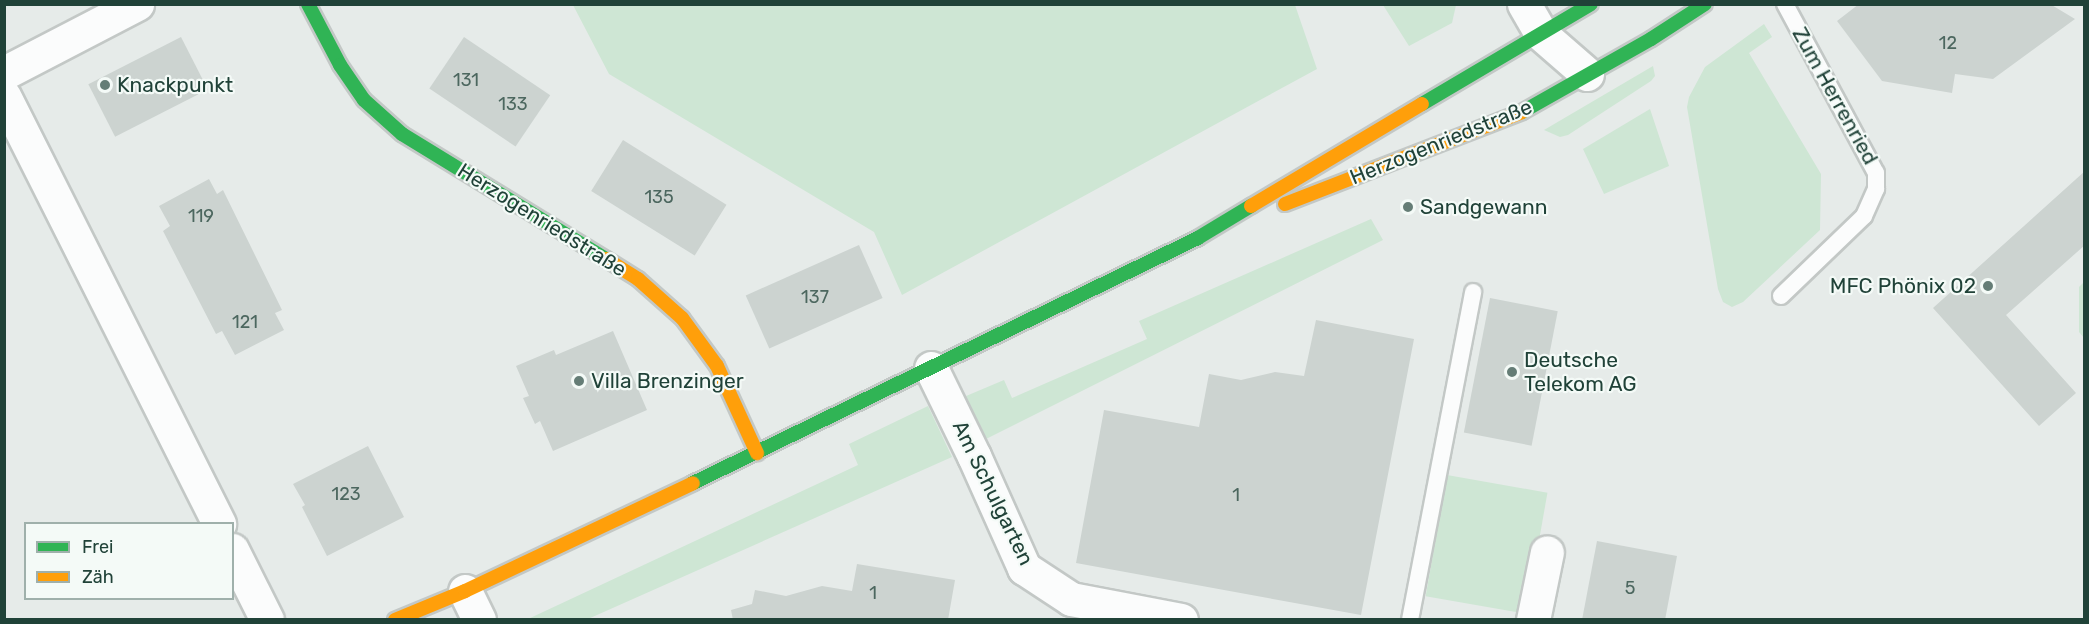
<!DOCTYPE html>
<html>
<head>
<meta charset="utf-8">
<style>
	body { margin:0 }
	#map { position:relative; width:2089px; height:624px; overflow:hidden; background:#e6ebe9; font-family:Rubik,sans-serif }
	div>[style] { position:absolute }
	.green>* { inset:0; background:#cee6d4; transform-origin:0 0 }
	.building>* { inset:0; background:#ccd3d0; transform-origin:0 0 }
	.roads { filter:drop-shadow(2px 0 #c3c8c6) drop-shadow(-2px 0 #c3c8c6) drop-shadow(0 2px #c3c8c6) drop-shadow(0 -2px #c3c8c6) }
	.lane>* { height:16px; margin:-8px; padding:0 8px; transform-origin:8px; border-radius:8px; background:#fbfcfc }
	.street>* { height:33px; margin:-16.5px; padding:0 16.5px; transform-origin:16.5px; border-radius:16.5px; background:#fbfcfc }
	.fast>* { height:14px; margin:-7px; padding:0 7px; transform-origin:7px; border-radius:7px; background:#30b455 }
	.slow>* { height:14px; margin:-7px; padding:0 7px; transform-origin:7px; border-radius:7px; background:#ff9f0a }
	.dots>* { width:16px; height:16px; translate:-50% -50%; box-sizing:border-box; border:3px solid #f4faf7; border-radius:50% }
	span { translate:-50% -50%; white-space:nowrap; text-align:center; line-height:1.15; -webkit-text-stroke:4.5px #f4faf7; paint-order:stroke }
	.number-label { font-size:18px; color:#4c675f }
	.number-label span { -webkit-text-stroke-width:0 }
	.poi-label { font-size:21px; color:#204238 }
	.left { translate:0 -50%; text-align:left }
	.right { translate:-100% -50%; text-align:right }
	.street-label { font-size:21px; color:#204238 }
	.frame { position:absolute; inset:0; border:6px solid #204238; pointer-events:none }
	.legend { position:absolute; left:24px; top:522px; width:210px; height:78px; box-sizing:border-box; background:#f4faf7; border:2px solid #9fb0ab; margin:0; padding:8px 10px; list-style:none; font-size:18px; color:#204238 }
	.legend li { display:flex; align-items:center; gap:12px; height:30px }
	.legend b { width:30px; border:2px solid #9fb0ab }
</style>
</head>
<body>
<div id="map">
	<div class="green">
		<div style="clip-path:polygon(573px 5px,1295px 5px,1317px 69px,902px 295px,874px 232px,609px 74px)"></div>
		<div style="clip-path:polygon(1383px 5px,1456px 5px,1452px 23px,1409px 46px)"></div>
		<div style="clip-path:polygon(1764px 24px,1772px 37px,1749px 53px,1821px 174px,1820px 230px,1743px 302px,1732px 307px,1723px 302px,1718px 289px,1687px 107px,1689px 97px,1705px 67px)"></div>
		<div style="clip-path:polygon(1653px 66px,1655px 76px,1651px 81px,1568px 135px,1560px 137px,1544px 130px)"></div>
		<div style="clip-path:polygon(1650px 109px,1669px 166px,1604px 194px,1583px 149px)"></div>
		<div style="clip-path:polygon(1371px 219px,1383px 240px,978px 443px,959px 399px,1004px 380px,1012px 398px,1147px 339px,1139px 321px)"></div>
		<div style="clip-path:polygon(2084px 282px,2084px 338px,2079px 332px,2079px 287px)"></div>
		<div style="clip-path:polygon(928px 406px,952px 457px,588px 619px,528px 619px,858px 465px,849px 444px)"></div>
		<div style="left:1447px;top:475px;width:102px;height:123px;rotate:10deg"></div>
	</div>
	<div class="building">
		<div style="clip-path:polygon(1859px 4px,2050px 4px,2075px 19px,1993px 79px,1955px 74px,1952px 93px,1882px 81px,1837px 21px)"></div>
		<div style="left:181px;top:37px;width:59px;height:104px;rotate:63deg"></div>
		<div style="left:464px;top:37px;width:104px;height:62px;rotate:34deg"></div>
		<div style="left:623px;top:140px;width:122px;height:60px;rotate:32deg"></div>
		<div style="clip-path:polygon(2085px 171px,2085px 245px,2006px 315px,2076px 393px,2039px 426px,1933px 308px)"></div>
		<div style="clip-path:polygon(209px 179px,217px 194px,223px 190px,282px 310px,275px 313px,284px 330px,235px 355px,222px 331px,216px 334px,163px 231px,170px 226px,159px 206px)"></div>
		<div style="left:859px;top:245px;width:58px;height:124px;rotate:66deg"></div>
		<div style="left:1490px;top:298px;width:69px;height:137px;rotate:11deg"></div>
		<div style="clip-path:polygon(1316px 320px,1414px 339px,1361px 615px,1076px 563px,1104px 410px,1199px 427px,1209px 374px,1241px 380px,1275px 372px,1304px 376px)"></div>
		<div style="clip-path:polygon(613px 331px,647px 410px,553px 451px,540px 421px,535px 424px,523px 398px,529px 396px,516px 366px,554px 350px,556px 355px)"></div>
		<div style="clip-path:polygon(368px 446px,404px 517px,327px 556px,302px 507px,305px 505px,293px 484px)"></div>
		<div style="clip-path:polygon(1597px 541px,1677px 556px,1665px 620px,1582px 620px)"></div>
		<div style="clip-path:polygon(857px 564px,955px 580px,948px 620px,733px 620px,731px 610px,752px 604px,755px 590px,786px 596px,822px 586px,852px 591px)"></div>
	</div>
	<div class="roads">
		<div class="lane">
			<div style="left:1781px;top:296px;width:115px;rotate:-43.9deg"></div>
			<div style="left:1864px;top:216px;width:30px;rotate:-66deg"></div>
			<div style="left:1876px;top:189px;width:16px;rotate:-90deg"></div>
			<div style="left:1876px;top:173px;width:192px;rotate:-118.3deg"></div>
			<div style="left:1410px;top:620px;width:334px;rotate:-79.1deg"></div>
		</div>
		<div class="street">
			<div style="left:1524px;top:4px;width:34px;rotate:60deg"></div>
			<div style="left:1541px;top:34px;width:61px;rotate:41deg"></div>
			<div style="left:4px;top:73px;width:150px;rotate:-27.4deg"></div>
			<div style="left:4px;top:96px;width:479px;rotate:63.3deg"></div>
			<div style="left:931px;top:368px;width:98px;rotate:64deg"></div>
			<div style="left:974px;top:456px;width:123px;rotate:65.9deg"></div>
			<div style="left:1024px;top:568px;width:56px;rotate:33.4deg"></div>
			<div style="left:1071px;top:599px;width:112px;rotate:10.8deg"></div>
			<div style="left:232px;top:550px;width:78px;rotate:63.4deg"></div>
			<div style="left:465px;top:591px;width:32px;rotate:64deg"></div>
			<div style="left:1533px;top:620px;width:69px;rotate:-78.4deg"></div>
		</div>
		<div class="fast">
			<div style="left:308px;top:4px;width:69px;rotate:62.3deg"></div>
			<div style="left:340px;top:65px;width:42px;rotate:55.6deg"></div>
			<div style="left:364px;top:100px;width:51px;rotate:41.8deg"></div>
			<div style="left:402px;top:134px;width:239px;rotate:31.5deg"></div>
			<div style="left:1422px;top:104px;width:196px;rotate:-30.6deg"></div>
			<div style="left:1522px;top:112px;width:148px;rotate:-29.5deg"></div>
			<div style="left:1651px;top:39px;width:64px;rotate:-32.9deg"></div>
			<div style="left:693px;top:483px;width:561px;rotate:-25.88deg"></div>
			<div style="left:1198px;top:238px;width:62px;rotate:-31.1deg"></div>
		</div>
		<div class="slow">
			<div style="left:1285px;top:204px;width:254px;rotate:-21.2deg"></div>
			<div style="left:1251px;top:206px;width:199px;rotate:-30.8deg"></div>
			<div style="left:606px;top:259px;width:38px;rotate:32deg"></div>
			<div style="left:638px;top:279px;width:59px;rotate:41.6deg"></div>
			<div style="left:682px;top:318px;width:59px;rotate:53.9deg"></div>
			<div style="left:717px;top:366px;width:96px;rotate:65.3deg"></div>
			<div style="left:395px;top:620px;width:76px;rotate:-22.5deg"></div>
			<div style="left:465px;top:591px;width:252px;rotate:-25.3deg"></div>
		</div>
	</div>
	<div class="dots">
		<div style="left:105px;top:85px;background:#657d76"></div>
		<div style="left:1408px;top:207px;background:#657d76"></div>
		<div style="left:1988px;top:286px;background:#657d76"></div>
		<div style="left:1512px;top:372px;background:#657d76"></div>
		<div style="left:579px;top:381px;background:#657d76"></div>
	</div>
	<div class="number-label">
		<span style="left:1948px;top:43px">12</span>
		<span style="left:466px;top:80px">131</span>
		<span style="left:513px;top:104px">133</span>
		<span style="left:659px;top:197px">135</span>
		<span style="left:201px;top:216px">119</span>
		<span style="left:815px;top:297px">137</span>
		<span style="left:245px;top:322px">121</span>
		<span style="left:346px;top:494px">123</span>
		<span style="left:1236px;top:495px">1</span>
		<span style="left:1630px;top:588px">5</span>
		<span style="left:873px;top:593px">1</span>
	</div>
	<div class="poi-label">
		<span class="left" style="left:117px;top:85px">Knackpunkt</span>
		<span class="left" style="left:1420px;top:207px">Sandgewann</span>
		<span class="right" style="left:1976px;top:286px">MFC Phönix 02</span>
		<span class="left" style="left:1524px;top:372px">Deutsche<br>Telekom AG</span>
		<span class="left" style="left:591px;top:381px">Villa Brenzinger</span>
	</div>
	<div class="street-label">
		<span style="left:1835px;top:96px;rotate:61deg">Zum Herrenried</span>
		<span style="left:1441px;top:142px;rotate:-22deg">Herzogenriedstraße</span>
		<span style="left:542px;top:220px;rotate:32deg">Herzogenriedstraße</span>
		<span style="left:993px;top:493px;rotate:64deg">Am Schulgarten</span>
	</div>
	<div class="frame"></div>
	<ul class="legend">
	<li><b style="height:8px;background:#30b455"></b>Frei</li>
	<li><b style="height:8px;background:#ff9f0a"></b>Zäh</li>
	</ul>
</div>
</body>
</html>
